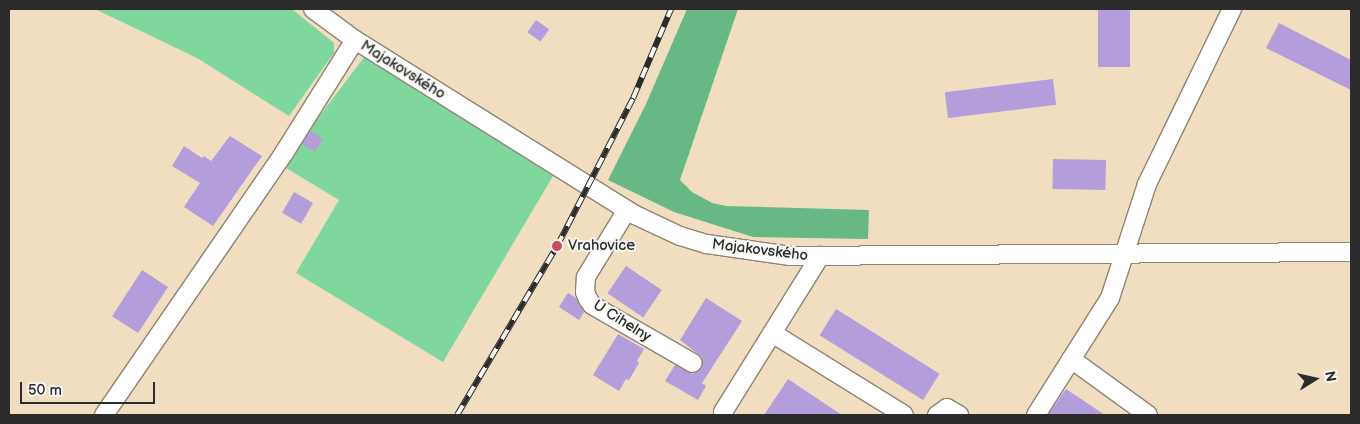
<!DOCTYPE html>
<html>
<head>
<meta charset="utf-8">
<style>
	body { margin:0 }
	#map { position:relative; width:1360px; height:424px; overflow:hidden; background:#f1dec0; font-family:"Balsamiq Sans",sans-serif }
	div>[style] { position:absolute }
	.green>* { inset:0; background:#7fd79d }
	.forest>* { inset:0; background:#67b884 }
	.building>* { inset:0; background:#b39dda; transform-origin:0 0 }
	.roads { filter:drop-shadow(1px 0 #8e8476) drop-shadow(-1px 0 #8e8476) drop-shadow(0 1px #8e8476) drop-shadow(0 -1px #8e8476) }
	.minor>* { height:18px; margin:-9px; padding:0 9px; transform-origin:9px; border-radius:9px; background:#fff }
	.rail>* { height:5.5px; margin-top:-2.75px; transform-origin:0; background:repeating-linear-gradient(90deg,#f6f6f2 0 11px,#2b2b2b 0 22px); box-sizing:border-box; border-block:1px solid #2b2b2b }
	.dots>* { width:14px; height:14px; translate:-50% -50%; box-sizing:border-box; border:2px solid #f6f6f2; border-radius:50% }
	span { translate:-50% -50%; white-space:nowrap; text-align:center; line-height:1.15; -webkit-text-stroke:4px #f6f6f2; paint-order:stroke }
	.street-label { font-size:15px; color:#2b2b2b }
	.poi-label { font-size:15px; color:#2b2b2b }
	.left { translate:0 -50%; text-align:left }
	.frame { position:absolute; inset:0; border:10px solid #2b2b2b; pointer-events:none }
	.north { position:absolute; left:1290px; top:354px; width:50px; height:50px; -webkit-text-stroke:4px #f6f6f2; paint-order:stroke; rotate:80deg; font-size:14px; font-weight:700; line-height:20px; text-align:center; color:#2b2b2b }
	.north::after { content:''; display:block; margin:auto; width:18px; height:22px; background:#2b2b2b; clip-path:polygon(50% 0,100% 100%,50% 72%,0 100%) }
	.scale { position:absolute; left:20px; top:382px; width:135px; height:22px; box-sizing:border-box; border:2px solid #2b2b2b; border-top:0; padding-left:6px; font-size:15px; line-height:18px; white-space:nowrap; color:#2b2b2b; -webkit-text-stroke:4px #f6f6f2; paint-order:stroke }
</style>
</head>
<body>
<div id="map">
	<div class="green">
		<div style="clip-path:polygon(95px 9px,292px 9px,334px 43px,334px 53px,289px 116px,197px 58px)"></div>
		<div style="clip-path:polygon(365px 56px,553px 176px,443px 362px,296px 273px,339px 200px,286px 168px,309px 130px)"></div>
	</div>
	<div class="forest">
		<div style="clip-path:polygon(687px 9px,738px 9px,680px 180px,692px 192px,712px 203px,726px 206px,869px 210px,868px 239px,753px 237px,674px 212px,608px 180px,646px 104px)"></div>
	</div>
	<div class="building">
		<div style="left:1098px;top:9px;width:32px;height:58px"></div>
		<div style="left:536px;top:20px;width:16px;height:15px;rotate:35deg"></div>
		<div style="clip-path:polygon(1279px 23px,1351px 60px,1351px 90px,1266px 48px)"></div>
		<div style="left:1053px;top:79px;width:26px;height:109px;rotate:83deg"></div>
		<div style="left:310px;top:131px;width:15px;height:15px;rotate:32deg"></div>
		<div style="clip-path:polygon(230px 136px,262px 156px,213px 226px,184px 207px,200px 183px,172px 166px,184px 146px,202px 158px,204px 156px,211px 161px)"></div>
		<div style="left:1053px;top:159px;width:53px;height:30px;rotate:1deg"></div>
		<div style="left:294px;top:192px;width:22px;height:24px;rotate:30deg"></div>
		<div style="left:626px;top:266px;width:43px;height:33px;rotate:34deg"></div>
		<div style="left:142px;top:270px;width:31px;height:55px;rotate:33deg"></div>
		<div style="clip-path:polygon(568px 293px,576px 298px,584px 312px,579px 320px,559px 307px)"></div>
		<div style="clip-path:polygon(706px 298px,742px 321px,702px 383px,706px 386px,698px 400px,665px 381px,675px 365px,693px 374px,702px 368px,702px 357px,680px 340px)"></div>
		<div style="left:836px;top:309px;width:122px;height:31px;rotate:32deg"></div>
		<div style="clip-path:polygon(618px 334px,644px 349px,637px 361px,639px 363px,629px 380px,626px 379px,619px 391px,593px 375px)"></div>
		<div style="clip-path:polygon(788px 379px,842px 415px,764px 415px)"></div>
		<div style="clip-path:polygon(1066px 389px,1105px 415px,1048px 415px)"></div>
	</div>
	<div class="roads">
		<div class="minor">
			<div style="left:313px;top:9px;width:52px;rotate:36.4deg"></div>
			<div style="left:355px;top:40px;width:328px;rotate:32deg"></div>
			<div style="left:633px;top:214px;width:52px;rotate:25.1deg"></div>
			<div style="left:680px;top:236px;width:28px;rotate:17deg"></div>
			<div style="left:707px;top:244px;width:84px;rotate:8.2deg"></div>
			<div style="left:790px;top:256px;width:561px;rotate:-0.41deg"></div>
			<div style="left:627px;top:210px;width:79px;rotate:121.5deg"></div>
			<div style="left:586px;top:277px;width:15px;rotate:94deg"></div>
			<div style="left:585px;top:292px;width:8px;rotate:67deg"></div>
			<div style="left:588px;top:299px;width:7px;rotate:56deg"></div>
			<div style="left:592px;top:305px;width:116px;rotate:29.9deg"></div>
			<div style="left:772px;top:333px;width:155px;rotate:31.8deg"></div>
			<div style="left:1071px;top:359px;width:95px;rotate:36deg"></div>
			<div style="left:104px;top:415px;width:318px;rotate:-55.5deg"></div>
			<div style="left:284px;top:153px;width:133px;rotate:-57.9deg"></div>
			<div style="left:724px;top:415px;width:3px;rotate:-108deg"></div>
			<div style="left:723px;top:412px;width:184px;rotate:-58.1deg"></div>
			<div style="left:937px;top:415px;width:12px;rotate:-35deg"></div>
			<div style="left:947px;top:408px;width:14px;rotate:30deg"></div>
			<div style="left:1036px;top:415px;width:138px;rotate:-57.7deg"></div>
			<div style="left:1110px;top:298px;width:120px;rotate:-72deg"></div>
			<div style="left:1147px;top:184px;width:195px;rotate:-64.1deg"></div>
		</div>
	</div>
	<div class="rail">
		<div style="left:457px;top:415px;width:196px;rotate:-59.4deg"></div>
		<div style="left:557px;top:246px;width:166px;rotate:-62.8deg"></div>
		<div style="left:633px;top:98px;width:97px;rotate:-66.9deg"></div>
	</div>
	<div class="dots">
		<div style="left:557px;top:246px;background:#d1495b"></div>
	</div>
	<div class="street-label">
		<span style="left:403px;top:70px;rotate:32deg">Majakovského</span>
		<span style="left:760px;top:250px;rotate:7deg">Majakovského</span>
		<span style="left:622px;top:321px;rotate:32deg">U Cihelny</span>
	</div>
	<div class="poi-label">
		<span class="left" style="left:568px;top:246px">Vrahovice</span>
	</div>
	<div class="frame"></div>
	<div class="north">N</div>
	<div class="scale">50 m</div>
</div>
</body>
</html>
